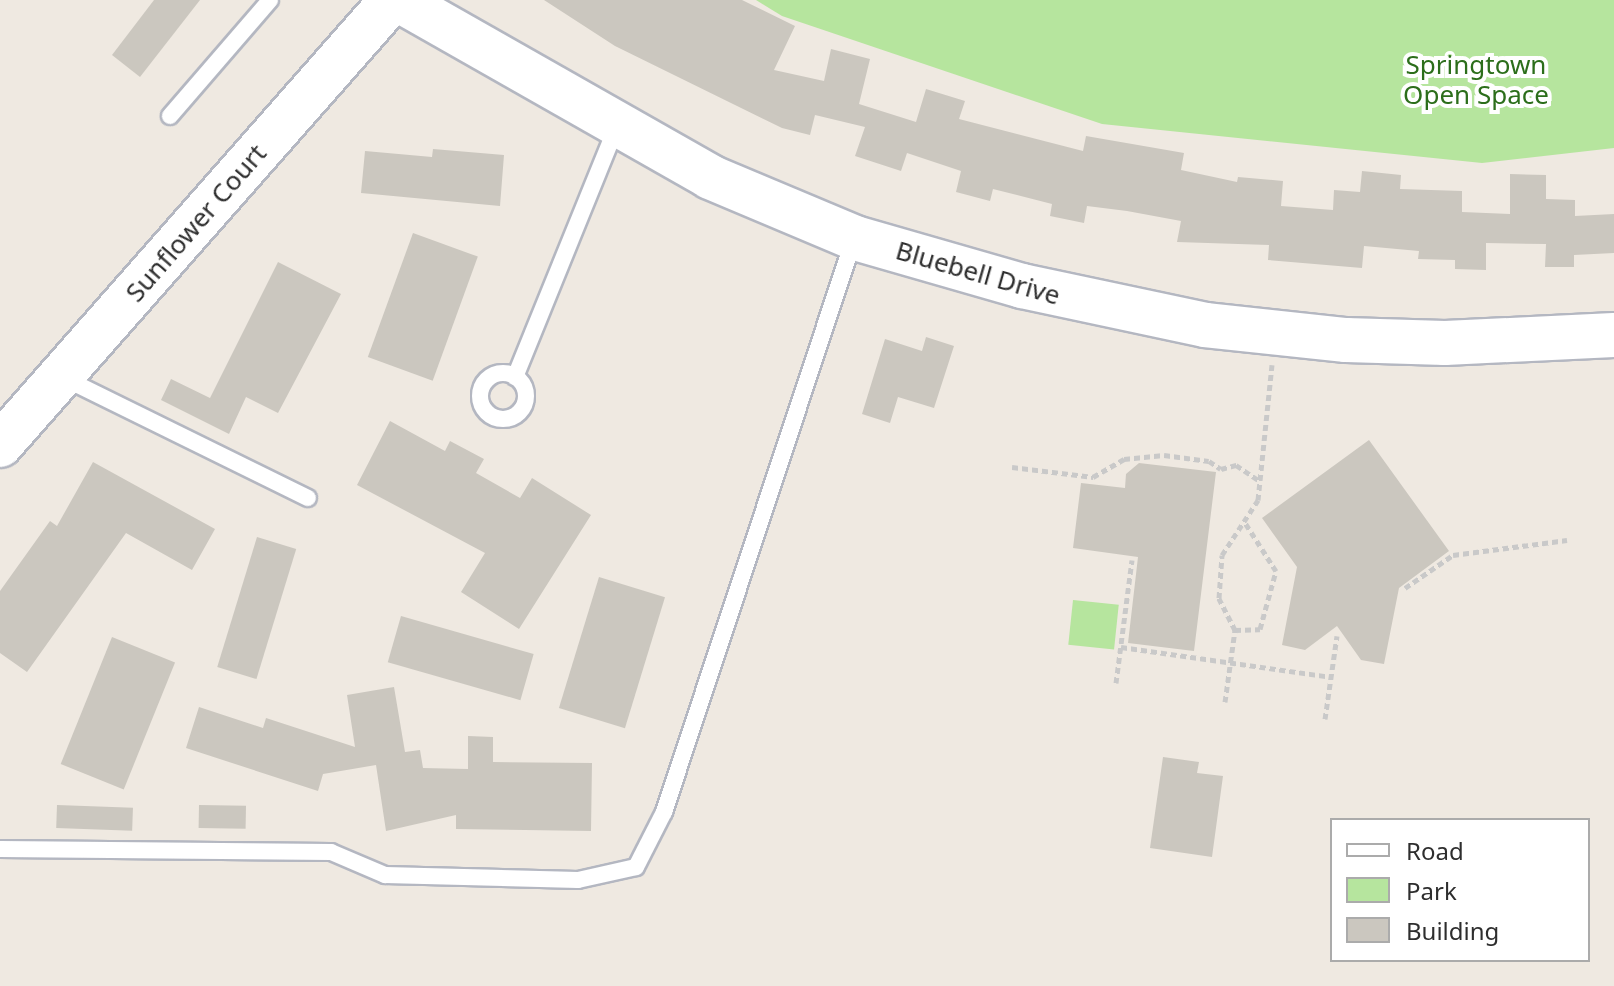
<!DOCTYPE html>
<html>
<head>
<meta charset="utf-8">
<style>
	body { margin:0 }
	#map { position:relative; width:1614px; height:986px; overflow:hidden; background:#efe9e1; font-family:"Noto Sans",sans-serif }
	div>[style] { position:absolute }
	.green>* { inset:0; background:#b6e59e; transform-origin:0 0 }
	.building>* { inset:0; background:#cbc7bf; transform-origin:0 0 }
	.path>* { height:5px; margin-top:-2.5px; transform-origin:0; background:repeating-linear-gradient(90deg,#c9c9c9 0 6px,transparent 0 10px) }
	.roads { filter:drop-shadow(2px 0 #b4b7c1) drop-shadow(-2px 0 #b4b7c1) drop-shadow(0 2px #b4b7c1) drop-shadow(0 -2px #b4b7c1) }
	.lane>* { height:16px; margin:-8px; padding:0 8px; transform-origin:8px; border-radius:8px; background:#fff }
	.lane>.ring { margin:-8px; padding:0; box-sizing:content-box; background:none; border:16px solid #fff; border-radius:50% }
	.secondary>* { height:44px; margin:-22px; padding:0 22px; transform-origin:22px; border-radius:22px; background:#fff }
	span { translate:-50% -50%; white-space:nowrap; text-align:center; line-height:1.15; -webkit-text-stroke:8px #fff; paint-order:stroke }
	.park-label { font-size:26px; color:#2c6e1b }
	.street-label { font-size:26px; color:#2e2e2e }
	.legend { position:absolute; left:1330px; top:818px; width:260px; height:144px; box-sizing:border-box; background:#fff; border:2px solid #ababab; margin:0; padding:10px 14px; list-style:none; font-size:24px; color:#2e2e2e }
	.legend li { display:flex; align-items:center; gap:16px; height:40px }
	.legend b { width:40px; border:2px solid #ababab }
</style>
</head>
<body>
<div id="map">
	<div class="green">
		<div style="clip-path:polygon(756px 0,1614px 0,1614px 148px,1482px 163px,1102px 124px,782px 16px)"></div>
		<div style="left:1073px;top:600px;width:46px;height:45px;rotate:6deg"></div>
	</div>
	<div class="building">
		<div style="clip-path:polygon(154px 0,200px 0,140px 77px,112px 55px)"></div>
		<div style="clip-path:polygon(544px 0,742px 0,795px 26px,774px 70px,824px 81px,831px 49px,870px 59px,859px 104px,916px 122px,926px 89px,965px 101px,959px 119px,1083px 151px,1086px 136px,1184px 153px,1181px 170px,1237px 182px,1238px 177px,1283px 181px,1281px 206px,1333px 210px,1334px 190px,1360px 192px,1362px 171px,1401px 175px,1400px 189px,1462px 191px,1462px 212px,1510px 214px,1510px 174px,1546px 175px,1546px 199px,1575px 200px,1575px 216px,1614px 214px,1614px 253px,1574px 255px,1574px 267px,1545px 267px,1546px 244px,1486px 243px,1486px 270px,1455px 269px,1455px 260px,1418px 259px,1419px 251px,1364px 246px,1362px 268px,1268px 260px,1269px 245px,1177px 242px,1181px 221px,1127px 211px,1087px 206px,1084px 223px,1050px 216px,1052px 204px,993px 189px,990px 201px,956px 192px,961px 171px,907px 153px,901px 171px,855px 156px,865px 127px,815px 115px,810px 135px,782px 128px,615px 46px)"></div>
		<div style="clip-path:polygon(433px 149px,504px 155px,500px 206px,361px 193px,365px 151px,432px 157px)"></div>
		<div style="left:413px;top:233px;width:69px;height:132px;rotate:20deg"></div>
		<div style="clip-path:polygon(278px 262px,341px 294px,278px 413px,246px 397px,229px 434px,161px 400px,171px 379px,210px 398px)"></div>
		<div style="clip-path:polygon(926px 337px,954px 346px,934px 408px,898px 397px,890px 423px,862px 414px,885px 339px,922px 351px)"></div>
		<div style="clip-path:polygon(390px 421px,445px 451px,450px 441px,484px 459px,476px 473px,520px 498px,532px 478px,591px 515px,519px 629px,461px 592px,485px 553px,357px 485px)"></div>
		<div style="clip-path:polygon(1369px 440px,1449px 551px,1399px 588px,1384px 664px,1361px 660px,1337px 626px,1305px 650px,1282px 645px,1297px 567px,1262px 518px)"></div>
		<div style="clip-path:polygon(93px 462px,215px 529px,192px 570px,126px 533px,27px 672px,0 653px,0 591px,50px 521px,57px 526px)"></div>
		<div style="clip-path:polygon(1139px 463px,1216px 472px,1194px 651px,1128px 643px,1138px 557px,1073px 548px,1081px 483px,1125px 488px,1126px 474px)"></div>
		<div style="left:257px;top:537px;width:41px;height:136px;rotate:17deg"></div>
		<div style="left:599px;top:577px;width:69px;height:137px;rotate:17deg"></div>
		<div style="left:401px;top:616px;width:138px;height:48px;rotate:16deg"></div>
		<div style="left:112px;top:637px;width:68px;height:137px;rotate:22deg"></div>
		<div style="clip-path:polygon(394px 687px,405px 752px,420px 750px,423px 768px,468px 769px,468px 736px,493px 737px,493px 762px,592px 763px,591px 831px,456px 829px,456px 815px,386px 831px,376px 765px,323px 774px,318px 791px,186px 748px,199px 707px,263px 728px,266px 718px,355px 747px,347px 695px)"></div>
		<div style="clip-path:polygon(1163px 757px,1199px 762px,1197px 773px,1223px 776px,1212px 857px,1150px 848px)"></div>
		<div style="left:57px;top:805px;width:76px;height:23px;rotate:2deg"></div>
		<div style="left:199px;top:805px;width:47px;height:23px;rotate:1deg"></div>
	</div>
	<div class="path">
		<div style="left:1012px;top:467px;width:82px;rotate:7deg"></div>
		<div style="left:1093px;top:477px;width:36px;rotate:-30deg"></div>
		<div style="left:1124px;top:459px;width:40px;rotate:-5.7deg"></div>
		<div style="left:1164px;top:455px;width:45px;rotate:7.6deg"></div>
		<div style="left:1209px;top:461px;width:14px;rotate:34deg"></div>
		<div style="left:1221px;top:469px;width:16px;rotate:-15deg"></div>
		<div style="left:1236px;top:465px;width:29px;rotate:34deg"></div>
		<div style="left:1405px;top:588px;width:58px;rotate:-34.5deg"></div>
		<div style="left:1453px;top:555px;width:115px;rotate:-7.5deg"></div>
		<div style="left:1235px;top:630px;width:25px;rotate:-2deg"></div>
		<div style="left:1260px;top:629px;width:60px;rotate:-74.6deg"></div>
		<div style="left:1276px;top:571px;width:59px;rotate:-122.6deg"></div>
		<div style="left:1121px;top:647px;width:212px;rotate:8.1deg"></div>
		<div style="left:1116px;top:683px;width:124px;rotate:-82.6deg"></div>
		<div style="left:1225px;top:702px;width:73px;rotate:-82.1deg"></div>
		<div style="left:1235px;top:630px;width:36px;rotate:-117deg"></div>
		<div style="left:1219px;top:598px;width:43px;rotate:-86deg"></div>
		<div style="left:1222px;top:555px;width:66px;rotate:-56.8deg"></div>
		<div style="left:1258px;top:500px;width:136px;rotate:-84.1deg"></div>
		<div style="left:1325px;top:719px;width:84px;rotate:-81.8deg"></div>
	</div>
	<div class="roads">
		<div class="lane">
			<div style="left:170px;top:116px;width:153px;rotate:-49.2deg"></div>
			<div class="ring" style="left:480px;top:373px;width:30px;height:30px"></div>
			<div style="left:62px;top:377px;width:274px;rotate:26.2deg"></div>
			<div style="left:515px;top:377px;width:269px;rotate:-67.9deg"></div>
			<div style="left:0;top:849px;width:331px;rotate:0.5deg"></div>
			<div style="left:331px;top:852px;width:59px;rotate:23.1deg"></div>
			<div style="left:385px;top:875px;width:193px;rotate:1.5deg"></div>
			<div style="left:578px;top:880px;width:59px;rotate:-12.6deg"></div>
			<div style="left:636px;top:867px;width:62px;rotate:-63deg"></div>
			<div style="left:664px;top:812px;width:604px;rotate:-71.66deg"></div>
		</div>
		<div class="secondary">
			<div style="left:399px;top:0;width:358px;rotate:29.6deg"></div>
			<div style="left:710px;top:177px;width:157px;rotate:22.8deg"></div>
			<div style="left:855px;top:238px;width:174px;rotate:16deg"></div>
			<div style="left:1022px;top:286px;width:187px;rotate:12deg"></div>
			<div style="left:1205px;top:325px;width:142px;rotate:6.1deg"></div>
			<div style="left:1346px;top:340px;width:99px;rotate:1.7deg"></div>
			<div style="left:1445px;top:343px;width:169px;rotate:-2.7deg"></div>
			<div style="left:0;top:445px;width:593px;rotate:-48.62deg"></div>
		</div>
	</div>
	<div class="park-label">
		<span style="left:1476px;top:80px">Springtown<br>Open Space</span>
	</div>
	<div class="street-label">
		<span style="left:196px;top:223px;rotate:-49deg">Sunflower Court</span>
		<span style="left:978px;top:273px;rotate:16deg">Bluebell Drive</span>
	</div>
	<ul class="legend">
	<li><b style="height:10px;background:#fff"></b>Road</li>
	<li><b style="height:22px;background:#b6e59e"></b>Park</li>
	<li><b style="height:22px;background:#cbc7bf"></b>Building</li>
	</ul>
</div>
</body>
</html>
